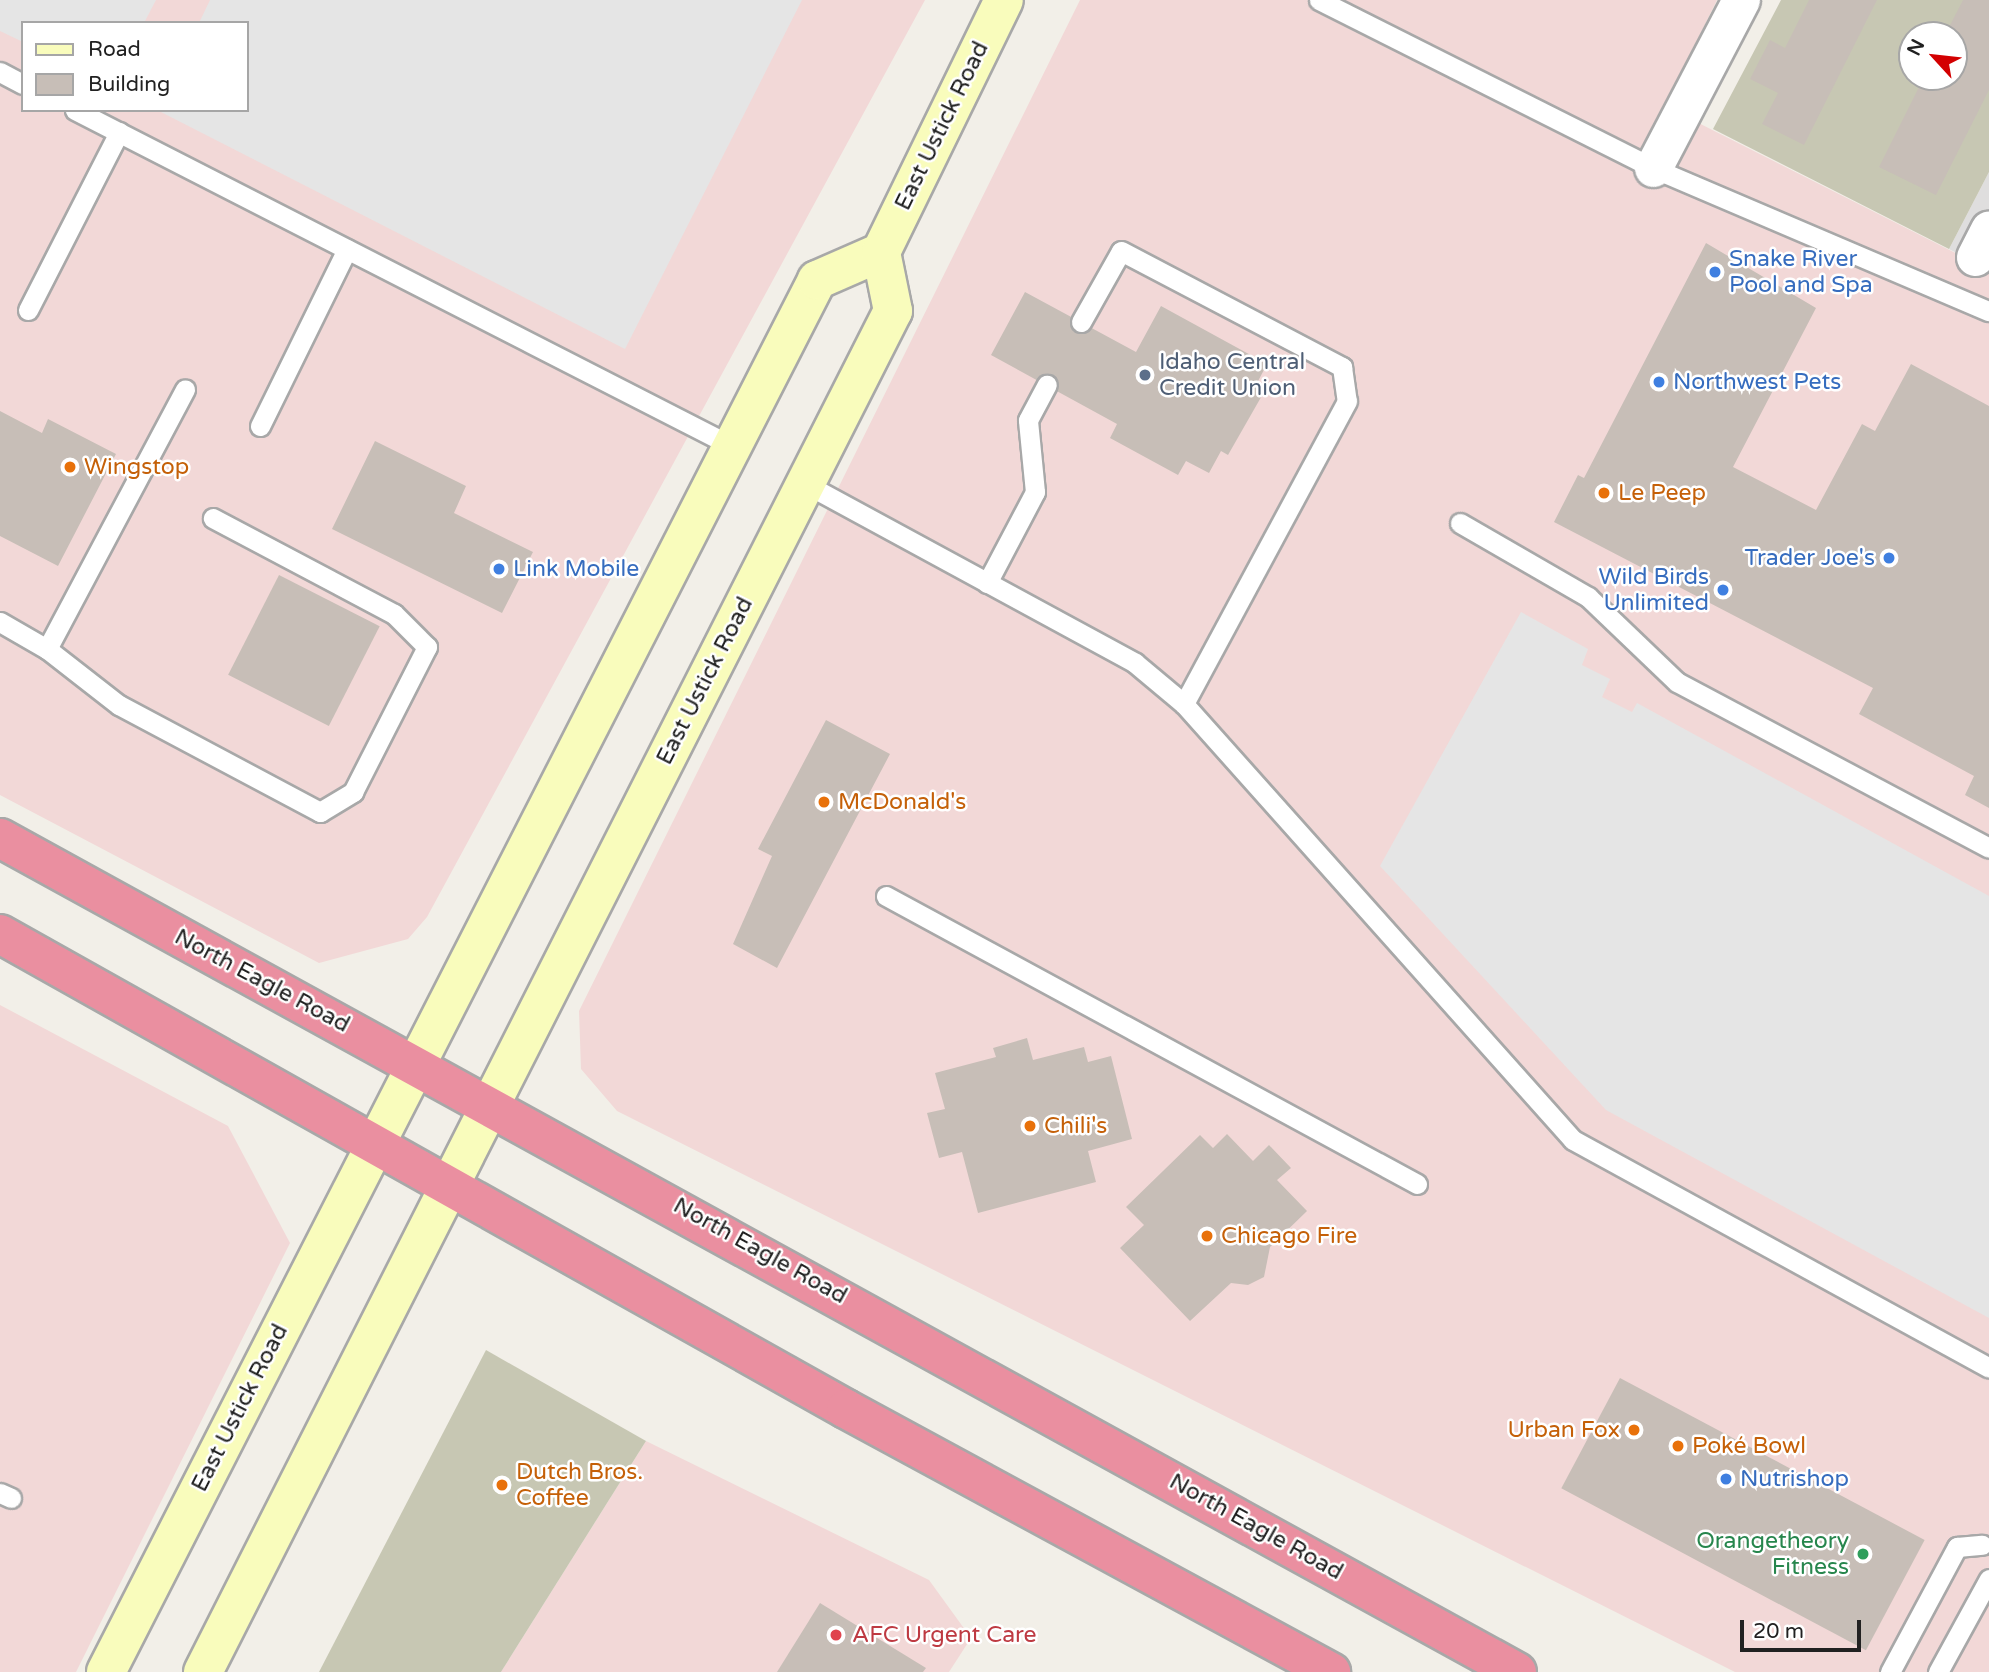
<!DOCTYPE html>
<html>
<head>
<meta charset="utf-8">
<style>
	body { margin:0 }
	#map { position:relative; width:1989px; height:1672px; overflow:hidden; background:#f2efe8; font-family:"Varela Round",sans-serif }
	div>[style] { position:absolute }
	.residential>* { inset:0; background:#dfdede }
	.commercial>* { inset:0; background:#f2d8d7 }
	.construction>* { inset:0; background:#c7c7b3 }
	.parking>* { inset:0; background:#e5e5e5 }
	.building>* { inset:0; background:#c7beb7; transform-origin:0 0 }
	.roads { filter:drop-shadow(2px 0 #a8a8a8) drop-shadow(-2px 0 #a8a8a8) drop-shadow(0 2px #a8a8a8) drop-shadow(0 -2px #a8a8a8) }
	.lane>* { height:19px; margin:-9.5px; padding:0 9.5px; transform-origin:9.5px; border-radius:9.5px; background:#fff }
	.street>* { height:37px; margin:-18.5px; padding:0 18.5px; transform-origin:18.5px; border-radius:18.5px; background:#fff }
	.secondary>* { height:38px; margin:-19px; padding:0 19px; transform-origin:19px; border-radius:19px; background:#f9fcbc }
	.highway>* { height:38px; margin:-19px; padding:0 19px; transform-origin:19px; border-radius:19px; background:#ea8fa0 }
	.dots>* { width:19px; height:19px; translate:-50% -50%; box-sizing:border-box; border:4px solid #fff; border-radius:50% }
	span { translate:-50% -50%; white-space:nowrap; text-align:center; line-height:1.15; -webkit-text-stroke:5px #fff; paint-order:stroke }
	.street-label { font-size:23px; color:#212121 }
	.shop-label { font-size:23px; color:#366cbe }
	.left { translate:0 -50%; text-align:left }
	.right { translate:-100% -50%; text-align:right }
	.service-label { font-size:23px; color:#4e5e75 }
	.food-label { font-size:23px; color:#c56008 }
	.leisure-label { font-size:23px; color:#27864d }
	.health-label { font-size:23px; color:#be3a42 }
	.legend { position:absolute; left:21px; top:21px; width:228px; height:91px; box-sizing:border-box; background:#fff; border:2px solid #a6a6a6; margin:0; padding:9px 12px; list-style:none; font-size:21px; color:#212121 }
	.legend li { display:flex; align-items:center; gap:14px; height:35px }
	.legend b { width:35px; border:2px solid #a6a6a6 }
	.north { position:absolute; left:1898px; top:21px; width:70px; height:70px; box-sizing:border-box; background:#fff; border:2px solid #a6a6a6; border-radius:50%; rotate:297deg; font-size:19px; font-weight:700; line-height:28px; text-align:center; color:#212121 }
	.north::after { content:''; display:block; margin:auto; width:24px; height:32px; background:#d30001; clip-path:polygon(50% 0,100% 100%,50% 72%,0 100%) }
	.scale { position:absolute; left:1740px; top:1620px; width:121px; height:32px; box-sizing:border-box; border:4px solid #212121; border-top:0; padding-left:9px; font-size:21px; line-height:24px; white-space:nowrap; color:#212121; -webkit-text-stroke:5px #fff; paint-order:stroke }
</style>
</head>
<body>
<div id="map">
	<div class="residential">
		<div style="clip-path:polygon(1989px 172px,1989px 270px,1949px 249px)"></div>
	</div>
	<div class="commercial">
		<div style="clip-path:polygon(evenodd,0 0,925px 0,427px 917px,408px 939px,319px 963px,0 795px,0 0,23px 23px,247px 23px,247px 110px,23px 110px,23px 23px)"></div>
		<div style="clip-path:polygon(1080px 0,1717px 0,1665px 106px,1989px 270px,1989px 1672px,1735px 1672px,617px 1111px,581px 1069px,579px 1011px)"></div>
		<div style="clip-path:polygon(0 1005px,228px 1126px,290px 1243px,76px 1672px,0 1672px)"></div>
		<div style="clip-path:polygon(646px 1441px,929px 1580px,971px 1638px,949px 1672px,501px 1672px)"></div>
	</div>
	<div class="construction">
		<div style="clip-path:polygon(evenodd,1781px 0,1989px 0,1989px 172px,1949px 249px,1713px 129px,1781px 0,1912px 35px,1954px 35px,1954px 77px,1912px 77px,1912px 35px)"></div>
		<div style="clip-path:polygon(486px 1350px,646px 1441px,501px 1672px,319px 1672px)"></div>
	</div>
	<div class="parking">
		<div style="clip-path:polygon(0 0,156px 0,144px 23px,23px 23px,23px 42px,0 31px)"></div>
		<div style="clip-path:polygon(210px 0,802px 0,625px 349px,157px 110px,247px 110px,247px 23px,199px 23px)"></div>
		<div style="clip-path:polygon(1521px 612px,1588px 649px,1582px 665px,1610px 679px,1602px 697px,1632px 712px,1637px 703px,1989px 896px,1989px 1318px,1606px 1110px,1380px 866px)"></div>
	</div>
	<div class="building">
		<div style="clip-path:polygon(1809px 0,1877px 0,1804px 145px,1762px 124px,1778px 93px,1750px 79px,1770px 40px,1785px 48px)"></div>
		<div style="clip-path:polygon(1963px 0,1989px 0,1989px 90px,1936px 195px,1879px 167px,1924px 77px,1954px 77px,1954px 35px,1945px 35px)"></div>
		<div style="clip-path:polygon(1706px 243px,1816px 308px,1733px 467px,1816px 510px,1862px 424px,1875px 431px,1911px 364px,1989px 406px,1989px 808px,1965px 795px,1974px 776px,1859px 714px,1873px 688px,1554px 522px,1578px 475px,1584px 478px)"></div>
		<div style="clip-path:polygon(1025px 292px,1136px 352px,1161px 306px,1267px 364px,1255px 387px,1264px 392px,1228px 455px,1221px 451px,1209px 473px,1186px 461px,1178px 475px,1110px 438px,1117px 424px,991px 355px)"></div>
		<div style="clip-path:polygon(0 411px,42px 433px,48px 419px,116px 454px,58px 566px,0 536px)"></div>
		<div style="clip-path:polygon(375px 441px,466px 486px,454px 513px,533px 552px,502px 613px,332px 529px)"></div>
		<div style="left:279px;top:575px;width:113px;height:112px;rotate:27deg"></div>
		<div style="clip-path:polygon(826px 720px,890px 754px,777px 968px,733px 944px,772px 856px,758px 849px)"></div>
		<div style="clip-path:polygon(1027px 1038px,1033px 1060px,1084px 1047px,1088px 1062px,1111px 1056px,1132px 1139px,1088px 1151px,1096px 1182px,978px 1213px,962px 1152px,939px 1158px,927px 1113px,945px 1109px,935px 1073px,996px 1057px,993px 1048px)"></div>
		<div style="clip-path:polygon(1227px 1134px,1253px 1161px,1269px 1145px,1291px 1168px,1277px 1180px,1307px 1211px,1270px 1247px,1264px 1277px,1248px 1285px,1231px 1283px,1190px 1321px,1120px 1248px,1144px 1225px,1126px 1207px,1200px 1135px,1213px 1148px)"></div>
		<div style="left:1620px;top:1378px;width:345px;height:125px;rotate:28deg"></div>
		<div style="clip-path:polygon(820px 1603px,926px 1668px,923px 1672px,777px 1672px)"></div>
	</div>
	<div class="roads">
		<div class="lane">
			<div style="left:1319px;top:0;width:374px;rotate:26.7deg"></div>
			<div style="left:1653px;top:168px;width:365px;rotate:23.1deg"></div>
			<div style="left:0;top:72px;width:26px;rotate:28deg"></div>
			<div style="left:75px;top:110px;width:736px;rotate:27.09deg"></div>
			<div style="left:28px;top:310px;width:200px;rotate:-62.9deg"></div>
			<div style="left:1081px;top:322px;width:81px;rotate:-60.6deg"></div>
			<div style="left:1121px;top:251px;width:250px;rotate:27.7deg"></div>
			<div style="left:1342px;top:367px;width:34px;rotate:82deg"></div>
			<div style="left:1347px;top:401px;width:344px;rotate:118.3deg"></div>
			<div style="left:260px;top:426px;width:197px;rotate:-63.8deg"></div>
			<div style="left:804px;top:483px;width:377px;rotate:28.5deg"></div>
			<div style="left:1135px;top:663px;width:64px;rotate:39.9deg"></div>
			<div style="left:1184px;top:704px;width:584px;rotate:48.26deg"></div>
			<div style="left:1573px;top:1140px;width:474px;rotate:28.7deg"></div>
			<div style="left:1460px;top:523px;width:148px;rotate:30deg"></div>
			<div style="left:1588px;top:597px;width:123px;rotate:43.7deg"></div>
			<div style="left:1677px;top:682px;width:353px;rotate:28deg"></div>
			<div style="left:987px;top:583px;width:103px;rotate:-62.2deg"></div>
			<div style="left:1035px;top:492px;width:72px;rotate:-95.6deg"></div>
			<div style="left:1028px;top:420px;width:40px;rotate:-62deg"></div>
			<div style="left:0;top:622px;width:54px;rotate:29.9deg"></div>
			<div style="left:47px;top:649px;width:294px;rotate:-62deg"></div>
			<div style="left:47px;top:649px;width:91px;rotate:37.9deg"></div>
			<div style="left:119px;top:705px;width:228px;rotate:28deg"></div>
			<div style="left:320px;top:812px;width:39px;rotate:-31deg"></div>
			<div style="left:353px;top:792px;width:163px;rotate:-63deg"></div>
			<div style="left:427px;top:647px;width:47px;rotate:-135deg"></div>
			<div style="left:394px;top:614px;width:205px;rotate:-152.1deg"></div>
			<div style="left:886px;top:896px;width:604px;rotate:28.47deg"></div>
			<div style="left:0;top:1493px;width:12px;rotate:24deg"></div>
			<div style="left:1890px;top:1672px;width:142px;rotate:-61.8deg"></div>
			<div style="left:1957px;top:1547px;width:25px;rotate:-5deg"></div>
			<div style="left:1938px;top:1672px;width:106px;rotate:-61.3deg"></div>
		</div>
		<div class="street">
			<div style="left:1653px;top:168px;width:190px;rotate:-62.4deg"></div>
			<div style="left:1975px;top:257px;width:31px;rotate:-63deg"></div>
		</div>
		<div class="secondary">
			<div style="left:106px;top:1672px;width:1563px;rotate:-62.94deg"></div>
			<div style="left:817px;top:280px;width:70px;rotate:-23.6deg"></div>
			<div style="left:203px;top:1672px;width:1526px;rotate:-63.12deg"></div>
			<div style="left:893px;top:311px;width:60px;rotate:-101.5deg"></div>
			<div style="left:881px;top:252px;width:280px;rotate:-64deg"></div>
		</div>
		<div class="highway">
			<div style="left:0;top:838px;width:1731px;rotate:28.8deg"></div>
			<div style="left:0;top:934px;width:970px;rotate:29.31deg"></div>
			<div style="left:846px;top:1409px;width:552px;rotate:28.47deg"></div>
		</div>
	</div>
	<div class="dots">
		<div style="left:1715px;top:272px;background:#3f7fe0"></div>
		<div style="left:1145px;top:375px;background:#5c6f8a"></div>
		<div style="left:1659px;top:382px;background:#3f7fe0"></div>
		<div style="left:70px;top:467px;background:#e8710a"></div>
		<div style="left:1604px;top:493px;background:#e8710a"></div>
		<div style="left:1889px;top:558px;background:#3f7fe0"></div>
		<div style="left:499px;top:569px;background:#3f7fe0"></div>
		<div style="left:1723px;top:590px;background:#3f7fe0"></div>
		<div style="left:824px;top:802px;background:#e8710a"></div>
		<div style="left:1030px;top:1126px;background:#e8710a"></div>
		<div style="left:1207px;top:1236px;background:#e8710a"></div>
		<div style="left:1634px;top:1430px;background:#e8710a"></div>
		<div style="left:1678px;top:1446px;background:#e8710a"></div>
		<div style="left:1726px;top:1479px;background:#3f7fe0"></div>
		<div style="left:502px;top:1485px;background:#e8710a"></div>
		<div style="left:1863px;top:1554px;background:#2e9e5b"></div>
		<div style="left:836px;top:1635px;background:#e0444e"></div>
	</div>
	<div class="street-label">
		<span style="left:942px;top:126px;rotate:-64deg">East Ustick Road</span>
		<span style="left:705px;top:681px;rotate:-63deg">East Ustick Road</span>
		<span style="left:262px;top:981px;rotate:28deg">North Eagle Road</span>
		<span style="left:760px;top:1251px;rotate:29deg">North Eagle Road</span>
		<span style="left:240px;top:1408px;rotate:-63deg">East Ustick Road</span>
		<span style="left:1256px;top:1527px;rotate:29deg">North Eagle Road</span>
	</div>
	<div class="shop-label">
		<span class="left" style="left:1729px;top:272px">Snake River<br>Pool and Spa</span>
		<span class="left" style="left:1673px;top:382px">Northwest Pets</span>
		<span class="right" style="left:1875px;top:558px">Trader Joe's</span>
		<span class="left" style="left:513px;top:569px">Link Mobile</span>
		<span class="right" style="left:1709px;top:590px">Wild Birds<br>Unlimited</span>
		<span class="left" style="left:1740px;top:1479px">Nutrishop</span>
	</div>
	<div class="service-label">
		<span class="left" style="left:1159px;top:375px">Idaho Central<br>Credit Union</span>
	</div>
	<div class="food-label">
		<span class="left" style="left:84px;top:467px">Wingstop</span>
		<span class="left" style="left:1618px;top:493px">Le Peep</span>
		<span class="left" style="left:838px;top:802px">McDonald's</span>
		<span class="left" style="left:1044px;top:1126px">Chili's</span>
		<span class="left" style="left:1221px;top:1236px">Chicago Fire</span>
		<span class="right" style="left:1620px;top:1430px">Urban Fox</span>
		<span class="left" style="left:1692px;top:1446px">Poké Bowl</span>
		<span class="left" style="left:516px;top:1485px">Dutch Bros.<br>Coffee</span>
	</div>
	<div class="leisure-label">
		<span class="right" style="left:1849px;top:1554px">Orangetheory<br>Fitness</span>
	</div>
	<div class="health-label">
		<span class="left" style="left:852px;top:1635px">AFC Urgent Care</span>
	</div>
	<ul class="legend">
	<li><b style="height:9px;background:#f9fcbc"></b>Road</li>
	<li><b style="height:19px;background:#c7beb7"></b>Building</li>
	</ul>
	<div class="north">N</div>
	<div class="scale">20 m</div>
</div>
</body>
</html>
